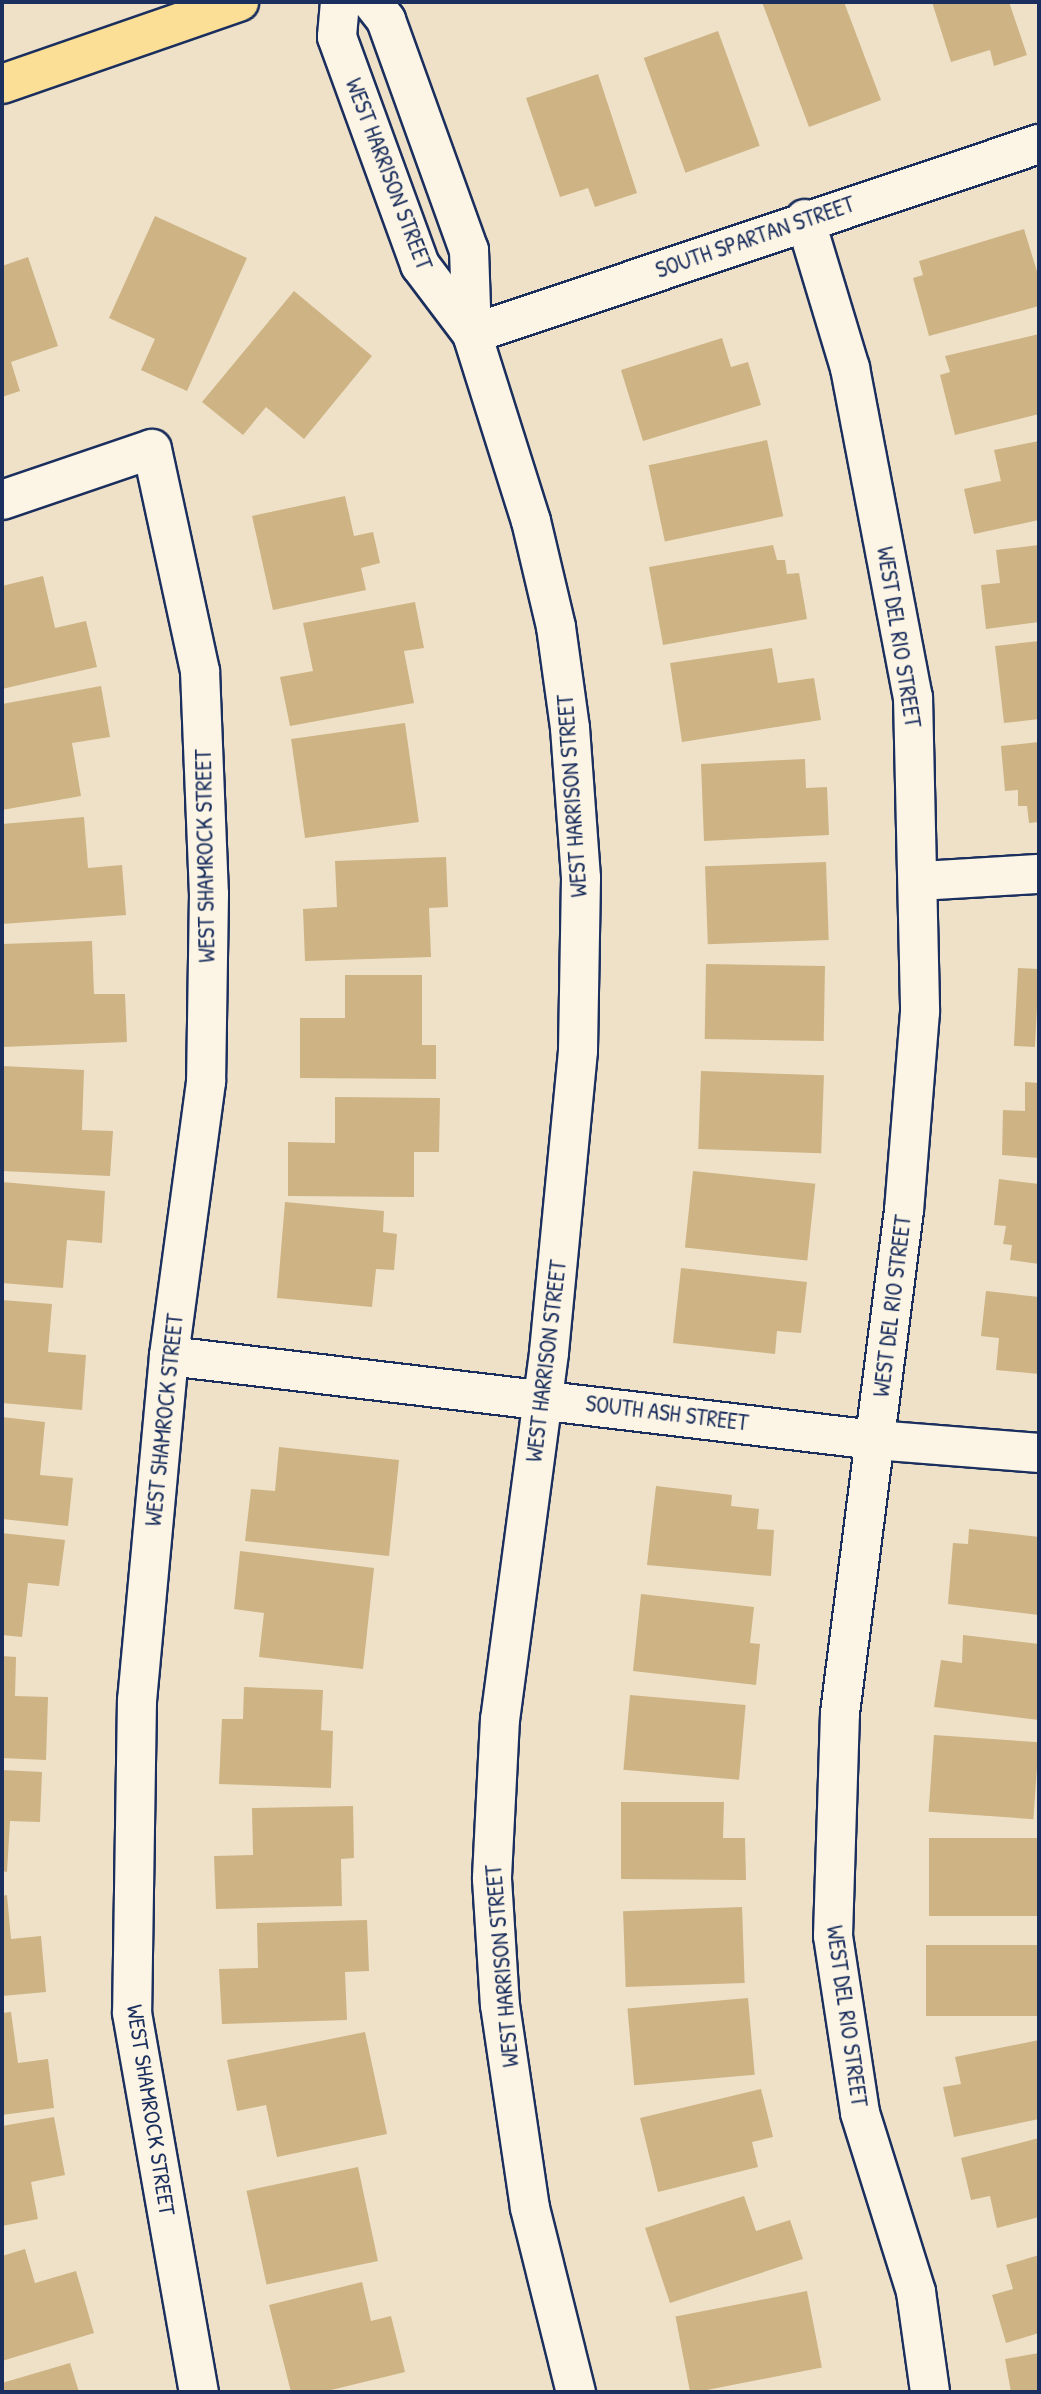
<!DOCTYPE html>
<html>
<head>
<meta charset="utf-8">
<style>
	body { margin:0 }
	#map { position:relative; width:1041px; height:2394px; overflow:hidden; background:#eee1c8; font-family:"Patrick Hand",sans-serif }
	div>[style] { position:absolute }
	.building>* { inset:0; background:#ceb384; transform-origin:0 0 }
	.roads { filter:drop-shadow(2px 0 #1b2f5e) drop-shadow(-2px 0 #1b2f5e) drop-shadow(0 2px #1b2f5e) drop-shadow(0 -2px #1b2f5e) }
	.minor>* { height:38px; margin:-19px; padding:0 19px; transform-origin:19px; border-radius:19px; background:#fcf5e5 }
	.major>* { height:38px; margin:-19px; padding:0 19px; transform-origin:19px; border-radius:19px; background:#fbdf96 }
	span { translate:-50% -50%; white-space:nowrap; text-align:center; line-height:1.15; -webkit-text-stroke:5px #fcf5e5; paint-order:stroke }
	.street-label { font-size:23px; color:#1b2f5e }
	.frame { position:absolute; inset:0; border:4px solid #1b2f5e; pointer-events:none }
</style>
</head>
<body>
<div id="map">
	<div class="building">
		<div style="clip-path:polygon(762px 2px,844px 2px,881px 100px,809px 127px)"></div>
		<div style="clip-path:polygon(932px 2px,1009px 2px,1027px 55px,994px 66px,990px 50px,951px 62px)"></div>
		<div style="left:718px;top:31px;width:122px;height:79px;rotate:70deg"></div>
		<div style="clip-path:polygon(598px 74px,637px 193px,595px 207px,588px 188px,560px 197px,526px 98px)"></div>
		<div style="clip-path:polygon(155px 216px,247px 258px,187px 391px,141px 370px,155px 339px,109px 318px)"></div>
		<div style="clip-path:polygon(1024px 229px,1039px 278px,1039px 306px,929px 336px,913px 278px,923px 275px,919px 261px)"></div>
		<div style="clip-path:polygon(28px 257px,58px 346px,11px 362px,20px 391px,2px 397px,2px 266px)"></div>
		<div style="clip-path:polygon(294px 291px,372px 356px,304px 439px,266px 407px,243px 435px,202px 402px)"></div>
		<div style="clip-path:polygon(1039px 334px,1039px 414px,955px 435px,940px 375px,950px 372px,945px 356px)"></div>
		<div style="clip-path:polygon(722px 338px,731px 367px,748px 362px,761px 405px,643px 441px,621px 370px)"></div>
		<div style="left:767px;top:440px;width:78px;height:121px;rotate:78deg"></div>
		<div style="clip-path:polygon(1039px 441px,1039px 520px,974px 534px,964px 489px,1001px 481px,994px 450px)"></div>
		<div style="clip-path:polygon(345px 496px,354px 536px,373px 532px,380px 563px,361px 568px,366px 590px,273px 610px,252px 516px)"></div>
		<div style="clip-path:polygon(773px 545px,777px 560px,785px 560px,787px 574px,799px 573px,807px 619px,663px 645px,649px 567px)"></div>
		<div style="clip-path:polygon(1039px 545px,1039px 622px,986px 629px,981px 585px,1000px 583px,996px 550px)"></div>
		<div style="clip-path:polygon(43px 576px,55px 628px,86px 621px,97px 667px,2px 689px,2px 586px)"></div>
		<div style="clip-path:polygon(415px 602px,424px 648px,404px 651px,414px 703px,290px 726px,280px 677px,313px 671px,303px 623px)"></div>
		<div style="clip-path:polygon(1039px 641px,1039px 719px,1004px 723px,995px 646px)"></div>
		<div style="clip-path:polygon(772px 648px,778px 683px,814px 678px,821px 720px,682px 742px,670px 663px)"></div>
		<div style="clip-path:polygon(101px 686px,110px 737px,72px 743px,81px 796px,2px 810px,2px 704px)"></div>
		<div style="left:405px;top:723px;width:100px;height:115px;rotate:82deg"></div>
		<div style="clip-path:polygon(1039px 742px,1039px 822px,1029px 823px,1027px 806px,1018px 806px,1018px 790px,1005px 791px,1001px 746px)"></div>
		<div style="clip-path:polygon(805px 759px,806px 788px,827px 787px,829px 835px,704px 841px,701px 764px)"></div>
		<div style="clip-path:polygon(84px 817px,88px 868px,122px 865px,126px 915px,2px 924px,2px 824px)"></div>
		<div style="clip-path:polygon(446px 857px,448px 907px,429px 908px,431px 957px,305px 961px,303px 909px,337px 907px,335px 861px)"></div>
		<div style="left:826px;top:862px;width:78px;height:121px;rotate:88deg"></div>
		<div style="clip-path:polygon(92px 941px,94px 994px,125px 994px,127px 1042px,2px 1047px,2px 944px)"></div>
		<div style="left:706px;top:964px;width:119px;height:75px;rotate:1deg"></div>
		<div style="left:1018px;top:968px;width:21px;height:78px;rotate:3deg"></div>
		<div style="clip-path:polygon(345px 975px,422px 975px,422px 1045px,436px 1045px,436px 1079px,300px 1078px,300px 1018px,345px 1018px)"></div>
		<div style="clip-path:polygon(2px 1066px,84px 1070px,82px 1130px,113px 1131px,110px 1176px,2px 1171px)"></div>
		<div style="left:701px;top:1071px;width:123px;height:78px;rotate:2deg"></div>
		<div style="clip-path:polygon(1025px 1082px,1039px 1083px,1039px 1158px,1002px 1155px,1003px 1110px,1025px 1111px)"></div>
		<div style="clip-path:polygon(335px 1097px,440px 1098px,439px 1152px,414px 1152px,414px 1197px,288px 1196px,288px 1142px,335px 1143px)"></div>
		<div style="left:693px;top:1171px;width:123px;height:77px;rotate:6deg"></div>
		<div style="clip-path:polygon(999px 1179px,1039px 1184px,1039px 1264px,1010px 1260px,1012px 1245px,1003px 1244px,1006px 1226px,994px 1225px)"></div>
		<div style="clip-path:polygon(2px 1182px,105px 1191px,102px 1243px,67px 1240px,63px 1288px,2px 1283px)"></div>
		<div style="clip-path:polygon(285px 1202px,384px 1211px,383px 1232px,397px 1234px,394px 1270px,376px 1269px,372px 1307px,277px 1298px)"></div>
		<div style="clip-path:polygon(681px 1268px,807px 1282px,801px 1333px,777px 1331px,775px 1354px,673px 1343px)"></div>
		<div style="clip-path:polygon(986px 1291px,1039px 1297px,1039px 1374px,996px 1370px,999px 1338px,981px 1336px)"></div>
		<div style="clip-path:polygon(2px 1300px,52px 1304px,48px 1352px,86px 1355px,82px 1410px,2px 1403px)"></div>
		<div style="clip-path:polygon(2px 1417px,45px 1422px,40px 1475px,73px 1478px,68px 1526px,2px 1519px)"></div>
		<div style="clip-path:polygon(279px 1447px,399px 1460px,389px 1556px,245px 1541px,251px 1489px,275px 1491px)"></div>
		<div style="clip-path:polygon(656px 1486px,732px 1495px,731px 1506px,759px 1509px,757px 1529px,774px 1530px,771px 1576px,647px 1565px)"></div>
		<div style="clip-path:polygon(969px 1529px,1039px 1537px,1039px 1615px,948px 1604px,953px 1543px,968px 1544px)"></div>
		<div style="clip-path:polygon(2px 1533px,65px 1540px,59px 1586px,28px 1583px,22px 1637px,2px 1635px)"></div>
		<div style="clip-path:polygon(240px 1551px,374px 1568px,363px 1669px,259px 1657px,264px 1613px,234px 1609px)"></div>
		<div style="clip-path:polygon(641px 1594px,754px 1607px,750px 1643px,760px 1644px,756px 1685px,633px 1671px)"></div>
		<div style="clip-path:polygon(963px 1635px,1039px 1644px,1039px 1720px,934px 1707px,941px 1660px,962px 1663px)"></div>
		<div style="clip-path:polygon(2px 1656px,16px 1657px,15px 1696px,48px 1697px,46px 1760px,2px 1758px)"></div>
		<div style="clip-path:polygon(244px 1687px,323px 1690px,321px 1730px,333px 1731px,331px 1788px,219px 1784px,222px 1719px,243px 1719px)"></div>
		<div style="left:630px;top:1695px;width:116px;height:75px;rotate:5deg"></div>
		<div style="left:934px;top:1735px;width:105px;height:77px;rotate:4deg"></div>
		<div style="clip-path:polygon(2px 1770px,42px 1772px,40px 1822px,10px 1821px,7px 1872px,2px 1871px)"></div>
		<div style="clip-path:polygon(621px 1802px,724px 1802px,723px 1838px,745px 1838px,746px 1880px,621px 1879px)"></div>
		<div style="clip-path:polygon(353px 1806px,354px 1858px,341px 1859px,342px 1906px,216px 1909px,214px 1856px,253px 1855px,252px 1808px)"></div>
		<div style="left:1039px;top:1838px;width:78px;height:110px;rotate:90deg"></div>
		<div style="clip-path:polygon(7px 1895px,11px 1939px,41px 1936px,46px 1992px,2px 1996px,2px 1896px)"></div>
		<div style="left:742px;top:1907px;width:76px;height:119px;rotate:88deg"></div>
		<div style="clip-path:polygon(367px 1920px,369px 1971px,345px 1972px,347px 2020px,222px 2024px,219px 1969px,258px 1968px,257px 1923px)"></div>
		<div style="left:1039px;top:1945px;width:71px;height:113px;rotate:90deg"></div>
		<div style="left:748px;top:1998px;width:77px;height:121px;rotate:85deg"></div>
		<div style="clip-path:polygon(11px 2012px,18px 2063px,48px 2059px,54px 2108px,2px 2115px,2px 2013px)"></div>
		<div style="clip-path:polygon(365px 2032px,387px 2134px,277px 2157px,266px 2105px,237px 2111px,227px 2060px)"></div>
		<div style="clip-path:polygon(1039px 2040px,1039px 2119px,954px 2137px,943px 2087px,961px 2084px,955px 2057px)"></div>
		<div style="clip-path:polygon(761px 2089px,773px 2137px,752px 2142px,758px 2167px,658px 2192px,640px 2118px)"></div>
		<div style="clip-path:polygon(54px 2117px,65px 2175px,31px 2182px,38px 2219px,2px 2226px,2px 2126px)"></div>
		<div style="clip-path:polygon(1039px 2138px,1039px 2217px,997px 2228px,990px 2196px,971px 2200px,961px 2158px)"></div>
		<div style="left:358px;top:2167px;width:96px;height:114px;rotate:78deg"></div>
		<div style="clip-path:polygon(744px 2196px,756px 2231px,790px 2220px,803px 2259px,670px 2303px,645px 2228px)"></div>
		<div style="clip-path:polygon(25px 2249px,35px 2283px,76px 2271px,94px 2333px,2px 2361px,2px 2256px)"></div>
		<div style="clip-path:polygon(1039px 2255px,1039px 2333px,1006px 2343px,992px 2295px,1013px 2289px,1006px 2265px)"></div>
		<div style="clip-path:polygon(362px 2282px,371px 2321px,391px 2316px,405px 2372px,323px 2392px,291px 2392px,269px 2305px)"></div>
		<div style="left:807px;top:2291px;width:78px;height:134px;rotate:79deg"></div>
		<div style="clip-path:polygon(1039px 2353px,1039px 2392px,1011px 2392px,1005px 2359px)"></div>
		<div style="clip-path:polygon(70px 2363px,79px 2392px,2px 2392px,2px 2383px)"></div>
	</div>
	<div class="roads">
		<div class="minor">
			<div style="left:340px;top:2px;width:35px;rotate:95deg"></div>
			<div style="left:337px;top:37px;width:243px;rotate:70deg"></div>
			<div style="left:420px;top:265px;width:86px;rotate:53deg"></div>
			<div style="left:372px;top:2px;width:23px;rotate:52deg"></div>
			<div style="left:386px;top:20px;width:245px;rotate:70.2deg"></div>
			<div style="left:469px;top:250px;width:84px;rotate:88deg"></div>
			<div style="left:472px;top:334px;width:196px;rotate:72.5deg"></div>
			<div style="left:531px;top:521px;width:109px;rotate:76.7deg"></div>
			<div style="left:556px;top:627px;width:102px;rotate:82.1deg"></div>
			<div style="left:570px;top:728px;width:150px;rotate:85.8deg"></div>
			<div style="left:581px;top:878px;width:173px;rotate:91deg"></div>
			<div style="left:578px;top:1051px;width:303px;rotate:95.5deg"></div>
			<div style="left:549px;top:1353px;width:369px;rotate:97.6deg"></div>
			<div style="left:500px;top:1719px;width:160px;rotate:92.9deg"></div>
			<div style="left:492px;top:1879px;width:126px;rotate:86.4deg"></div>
			<div style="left:500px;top:2005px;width:205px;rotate:81.6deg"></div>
			<div style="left:530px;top:2208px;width:190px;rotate:76deg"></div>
			<div style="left:805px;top:219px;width:156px;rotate:73.2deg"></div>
			<div style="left:850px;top:368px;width:335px;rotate:79.2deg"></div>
			<div style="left:913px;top:697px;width:315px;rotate:88.7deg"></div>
			<div style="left:920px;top:1012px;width:199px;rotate:94.6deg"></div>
			<div style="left:904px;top:1210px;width:507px;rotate:97.25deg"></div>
			<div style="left:840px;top:1713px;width:223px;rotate:91.8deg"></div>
			<div style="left:833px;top:1936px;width:179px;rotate:81.3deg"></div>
			<div style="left:860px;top:2113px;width:188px;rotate:72.6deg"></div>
			<div style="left:916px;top:2292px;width:101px;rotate:82deg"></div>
			<div style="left:472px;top:334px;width:598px;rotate:-18.53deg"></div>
			<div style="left:2px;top:500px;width:158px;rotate:-18.8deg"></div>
			<div style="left:152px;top:449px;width:227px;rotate:77.8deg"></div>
			<div style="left:200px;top:671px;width:223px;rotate:87.7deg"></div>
			<div style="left:209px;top:894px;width:188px;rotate:90.9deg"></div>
			<div style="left:206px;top:1082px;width:276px;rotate:97.7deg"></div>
			<div style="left:169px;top:1356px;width:345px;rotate:95.3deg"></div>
			<div style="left:137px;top:1700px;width:313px;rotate:90.9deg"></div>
			<div style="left:132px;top:2013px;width:385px;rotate:80deg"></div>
			<div style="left:920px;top:881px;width:119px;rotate:-3.4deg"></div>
			<div style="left:169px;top:1356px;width:711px;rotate:6.79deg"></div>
			<div style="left:875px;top:1440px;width:165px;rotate:4.5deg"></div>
		</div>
		<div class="major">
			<div style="left:2px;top:84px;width:251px;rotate:-19.1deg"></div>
		</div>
	</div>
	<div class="street-label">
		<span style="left:389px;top:174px;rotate:69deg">WEST HARRISON STREET</span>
		<span style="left:755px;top:237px;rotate:-19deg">SOUTH SPARTAN STREET</span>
		<span style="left:899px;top:637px;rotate:81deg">WEST DEL RIO STREET</span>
		<span style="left:572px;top:796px;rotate:-94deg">WEST HARRISON STREET</span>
		<span style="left:205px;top:856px;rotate:-91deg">WEST SHAMROCK STREET</span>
		<span style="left:892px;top:1306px;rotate:-83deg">WEST DEL RIO STREET</span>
		<span style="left:546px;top:1361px;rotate:-83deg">WEST HARRISON STREET</span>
		<span style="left:667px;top:1413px;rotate:7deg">SOUTH ASH STREET</span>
		<span style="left:164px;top:1420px;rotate:-84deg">WEST SHAMROCK STREET</span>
		<span style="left:502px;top:1966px;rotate:-95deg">WEST HARRISON STREET</span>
		<span style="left:847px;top:2016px;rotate:82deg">WEST DEL RIO STREET</span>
		<span style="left:151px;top:2110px;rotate:81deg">WEST SHAMROCK STREET</span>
	</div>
	<div class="frame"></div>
</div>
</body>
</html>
